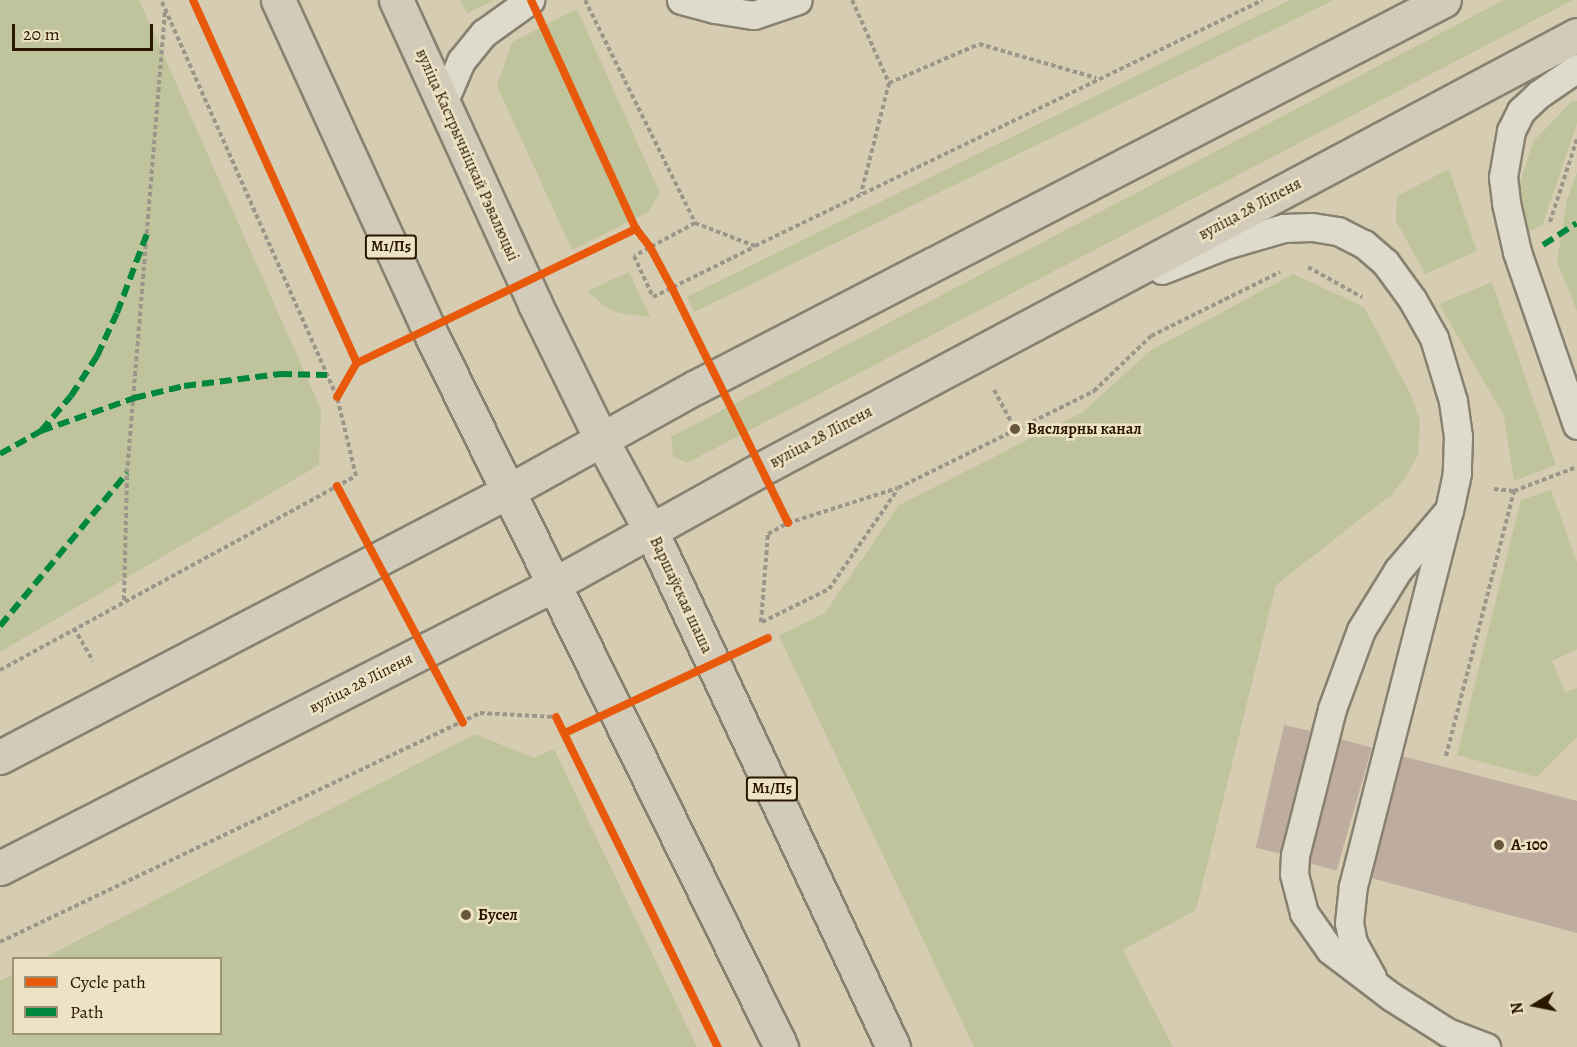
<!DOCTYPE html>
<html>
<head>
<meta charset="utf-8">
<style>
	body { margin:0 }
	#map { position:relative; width:1577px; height:1047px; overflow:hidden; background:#d5ccb2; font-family:Alegreya,serif }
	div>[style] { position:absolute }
	.green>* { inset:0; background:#c0c49c }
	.building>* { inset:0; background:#bead9f; transform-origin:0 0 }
	.path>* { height:4px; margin-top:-2px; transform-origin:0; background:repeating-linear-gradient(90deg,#9c968a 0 4.5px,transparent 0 7.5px) }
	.roads { filter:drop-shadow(2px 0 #88816f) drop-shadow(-2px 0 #88816f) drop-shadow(0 2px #88816f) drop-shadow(0 -2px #88816f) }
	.service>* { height:27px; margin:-13.5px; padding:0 13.5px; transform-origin:13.5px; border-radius:13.5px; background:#dedacc }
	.primary>* { height:33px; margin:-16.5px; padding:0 16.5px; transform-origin:16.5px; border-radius:16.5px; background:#d2cbb9 }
	.trunk>* { height:33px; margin:-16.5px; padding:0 16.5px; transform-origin:16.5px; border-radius:16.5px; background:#d2cbb9 }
	.quiet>* { height:6px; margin-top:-3px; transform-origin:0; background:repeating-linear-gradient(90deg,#00873e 0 12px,transparent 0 18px) }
	.cycleway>* { height:8px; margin:-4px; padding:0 4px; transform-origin:4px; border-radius:4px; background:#e8590c }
	.dots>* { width:16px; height:16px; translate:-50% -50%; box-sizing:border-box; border:3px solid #ede3c4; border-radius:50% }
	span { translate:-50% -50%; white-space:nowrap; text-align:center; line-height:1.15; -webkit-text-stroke:5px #ede3c4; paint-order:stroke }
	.shield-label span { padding:2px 4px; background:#ede3c4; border:2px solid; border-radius:4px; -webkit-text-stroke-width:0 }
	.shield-label { font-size:15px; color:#2b1600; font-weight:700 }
	.street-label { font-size:16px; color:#2b1600 }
	.poi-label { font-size:16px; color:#2b1600; font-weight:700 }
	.left { translate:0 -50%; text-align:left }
	.legend { position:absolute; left:12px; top:957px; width:210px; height:78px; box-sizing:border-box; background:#ede3c4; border:2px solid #9f9176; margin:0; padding:8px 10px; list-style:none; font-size:18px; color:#2b1600 }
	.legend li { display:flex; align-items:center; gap:12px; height:30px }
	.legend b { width:30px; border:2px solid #9f9176 }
	.north { position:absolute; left:1505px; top:975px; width:60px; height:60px; -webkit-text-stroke:4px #ede3c4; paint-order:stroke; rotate:260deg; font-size:16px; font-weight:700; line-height:24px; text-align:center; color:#2b1600 }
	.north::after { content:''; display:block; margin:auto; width:21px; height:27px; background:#2b1600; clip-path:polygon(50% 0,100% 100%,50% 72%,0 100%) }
	.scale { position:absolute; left:12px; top:24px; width:141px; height:27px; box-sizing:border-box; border:3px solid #2b1600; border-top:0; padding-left:8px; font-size:18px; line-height:21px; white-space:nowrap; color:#2b1600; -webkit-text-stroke:4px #ede3c4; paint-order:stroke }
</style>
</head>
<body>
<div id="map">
	<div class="green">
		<div style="clip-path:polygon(0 0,139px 0,321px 409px,319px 465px,0 652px)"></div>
		<div style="clip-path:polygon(460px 0,495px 0,467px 13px)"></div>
		<div style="clip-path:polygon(1290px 0,1334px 0,694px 312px,687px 297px)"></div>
		<div style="clip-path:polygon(1504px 0,1573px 0,687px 463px,673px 456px,671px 437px)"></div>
		<div style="clip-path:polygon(577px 9px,660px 193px,648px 212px,572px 250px,497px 86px,512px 42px)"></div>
		<div style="clip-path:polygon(1572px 101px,1577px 101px,1577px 123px,1542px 226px,1525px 233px,1517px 193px,1533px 142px)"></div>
		<div style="clip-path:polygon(1449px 169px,1477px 251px,1425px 274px,1396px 221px,1397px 196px)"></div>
		<div style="clip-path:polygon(1577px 172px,1577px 311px,1557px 262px,1567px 200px)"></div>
		<div style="clip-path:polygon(629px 272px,650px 317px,619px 313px,606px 307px,587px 291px)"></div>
		<div style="clip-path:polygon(1293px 274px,1364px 307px,1410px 393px,1420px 420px,1418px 455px,1405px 478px,1391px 495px,1276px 585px,1196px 910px,1123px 950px,1173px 1047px,974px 1047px,779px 636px,825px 613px,899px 505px,1083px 412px,1150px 351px)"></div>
		<div style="clip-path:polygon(1492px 282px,1556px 465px,1514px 481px,1504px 416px,1439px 304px)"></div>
		<div style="clip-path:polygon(1551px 490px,1577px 562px,1577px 649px,1552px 661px,1565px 692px,1577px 688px,1577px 737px,1537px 777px,1457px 755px,1521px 500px)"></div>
		<div style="clip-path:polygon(475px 734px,534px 758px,554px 749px,697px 1047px,0 1047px,0 981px,13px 974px,14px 1034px,220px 1034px,220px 958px,44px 958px)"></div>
	</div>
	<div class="building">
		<div style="left:1284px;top:725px;width:27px;height:126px;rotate:13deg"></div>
		<div style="left:1341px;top:739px;width:32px;height:128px;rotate:16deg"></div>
		<div style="clip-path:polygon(1402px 756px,1577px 801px,1577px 933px,1371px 878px)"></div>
	</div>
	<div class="path">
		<div style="left:585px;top:0;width:249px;rotate:63.7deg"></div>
		<div style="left:695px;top:223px;width:69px;rotate:151.6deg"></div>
		<div style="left:634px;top:256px;width:45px;rotate:65.1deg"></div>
		<div style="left:653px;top:297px;width:113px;rotate:-26.3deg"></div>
		<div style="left:852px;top:0;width:91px;rotate:66deg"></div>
		<div style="left:889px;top:83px;width:114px;rotate:104.2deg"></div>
		<div style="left:889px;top:83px;width:98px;rotate:-23.4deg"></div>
		<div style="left:979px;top:44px;width:122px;rotate:16.2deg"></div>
		<div style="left:1550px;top:222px;width:87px;rotate:-72deg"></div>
		<div style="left:695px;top:223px;width:64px;rotate:21deg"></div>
		<div style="left:755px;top:246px;width:564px;rotate:-25.84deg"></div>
		<div style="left:1308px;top:267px;width:62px;rotate:29.1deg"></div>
		<div style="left:994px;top:390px;width:44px;rotate:61.7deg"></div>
		<div style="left:1494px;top:489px;width:20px;rotate:6deg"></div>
		<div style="left:1514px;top:491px;width:67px;rotate:-20.9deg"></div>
		<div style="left:124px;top:600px;width:127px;rotate:-88.6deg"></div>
		<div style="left:127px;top:473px;width:463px;rotate:-85.3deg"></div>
		<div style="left:761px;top:622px;width:88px;rotate:-85.5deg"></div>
		<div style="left:768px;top:534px;width:23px;rotate:-29deg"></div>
		<div style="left:788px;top:523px;width:115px;rotate:-17.7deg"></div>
		<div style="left:898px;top:488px;width:219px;rotate:-26.3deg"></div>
		<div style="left:1094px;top:391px;width:79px;rotate:-44deg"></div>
		<div style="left:1151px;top:336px;width:144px;rotate:-26.4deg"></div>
		<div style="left:762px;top:622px;width:75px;rotate:-26.2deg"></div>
		<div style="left:829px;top:589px;width:121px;rotate:-55.4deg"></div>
		<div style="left:74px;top:628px;width:38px;rotate:60deg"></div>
		<div style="left:0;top:670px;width:405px;rotate:-28.6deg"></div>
		<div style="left:356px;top:476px;width:81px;rotate:-103.5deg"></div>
		<div style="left:337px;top:397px;width:434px;rotate:-113.9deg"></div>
		<div style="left:1446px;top:756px;width:274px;rotate:-75.6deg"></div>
		<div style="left:0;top:942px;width:532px;rotate:-25.51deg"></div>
		<div style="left:480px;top:713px;width:76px;rotate:3deg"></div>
	</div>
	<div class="roads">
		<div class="service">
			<div style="left:681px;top:0;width:35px;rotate:15deg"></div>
			<div style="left:715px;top:9px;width:39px;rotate:9deg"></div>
			<div style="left:754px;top:15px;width:46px;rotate:-18.8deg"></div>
			<div style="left:1577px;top:68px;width:46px;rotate:145.6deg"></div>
			<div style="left:1539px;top:94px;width:25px;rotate:137deg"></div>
			<div style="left:1521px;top:111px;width:22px;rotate:117deg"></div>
			<div style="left:1511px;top:131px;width:47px;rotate:99.9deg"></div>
			<div style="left:1503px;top:177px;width:26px;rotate:83deg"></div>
			<div style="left:1506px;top:203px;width:50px;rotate:77.3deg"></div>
			<div style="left:1517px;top:252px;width:183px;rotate:70.9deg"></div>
			<div style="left:443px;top:103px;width:46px;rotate:-66.8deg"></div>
			<div style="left:461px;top:61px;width:36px;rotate:-51deg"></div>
			<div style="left:484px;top:33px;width:57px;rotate:-35.7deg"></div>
			<div style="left:1162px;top:270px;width:68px;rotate:-21.6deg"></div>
			<div style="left:1225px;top:245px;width:61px;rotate:-16.1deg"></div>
			<div style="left:1284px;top:228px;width:28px;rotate:-2deg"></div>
			<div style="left:1312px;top:227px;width:26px;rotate:9deg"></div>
			<div style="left:1338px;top:231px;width:29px;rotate:27deg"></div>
			<div style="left:1364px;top:244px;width:28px;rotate:41deg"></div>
			<div style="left:1385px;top:262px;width:46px;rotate:53.9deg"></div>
			<div style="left:1412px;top:299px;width:45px;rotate:60.6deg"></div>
			<div style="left:1434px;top:338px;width:66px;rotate:73.2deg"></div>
			<div style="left:1453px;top:401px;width:35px;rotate:82deg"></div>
			<div style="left:1458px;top:436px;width:37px;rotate:92deg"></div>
			<div style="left:1457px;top:473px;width:38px;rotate:102deg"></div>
			<div style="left:1449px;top:510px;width:79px;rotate:130.4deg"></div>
			<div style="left:1398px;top:570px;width:70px;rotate:121.7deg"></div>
			<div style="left:1361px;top:630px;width:84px;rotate:110.2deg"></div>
			<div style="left:1332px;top:709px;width:151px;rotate:104.2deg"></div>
			<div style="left:1295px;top:855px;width:19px;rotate:93deg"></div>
			<div style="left:1294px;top:874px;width:40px;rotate:75.6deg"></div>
			<div style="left:1304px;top:913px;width:45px;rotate:54.9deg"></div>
			<div style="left:1330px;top:950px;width:78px;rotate:37.2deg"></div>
			<div style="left:1392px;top:997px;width:65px;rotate:32.5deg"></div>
			<div style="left:1447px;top:1032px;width:42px;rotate:21deg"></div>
			<div style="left:1372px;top:977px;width:39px;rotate:-119deg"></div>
			<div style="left:1353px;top:943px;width:20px;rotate:-101deg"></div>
			<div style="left:1349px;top:923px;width:37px;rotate:-84deg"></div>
			<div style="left:1353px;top:886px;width:384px;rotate:-75.7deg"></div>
		</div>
		<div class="primary">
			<div style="left:0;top:757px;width:572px;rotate:-27.6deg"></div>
			<div style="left:507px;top:492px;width:216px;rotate:-29.1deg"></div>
			<div style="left:696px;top:387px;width:842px;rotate:-27.36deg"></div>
			<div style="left:0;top:868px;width:621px;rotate:-27.1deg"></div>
			<div style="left:553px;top:585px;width:238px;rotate:-29.1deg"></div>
			<div style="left:761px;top:469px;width:924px;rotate:-28.01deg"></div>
		</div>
		<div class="trunk">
			<div style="left:278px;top:0;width:363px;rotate:65.4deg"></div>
			<div style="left:429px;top:330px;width:799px;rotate:63.85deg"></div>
			<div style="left:396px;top:0;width:334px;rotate:65.4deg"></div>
			<div style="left:535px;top:304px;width:150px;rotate:63.9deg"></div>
			<div style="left:601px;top:439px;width:105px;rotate:61.5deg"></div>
			<div style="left:651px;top:531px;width:570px;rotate:64.87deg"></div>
		</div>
	</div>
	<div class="quiet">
		<div style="left:1543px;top:245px;width:40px;rotate:-32.9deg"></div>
		<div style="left:41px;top:431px;width:99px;rotate:-19.5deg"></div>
		<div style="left:134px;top:398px;width:51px;rotate:-13.5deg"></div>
		<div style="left:184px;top:386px;width:97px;rotate:-7.1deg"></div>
		<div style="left:280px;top:374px;width:47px;rotate:1.2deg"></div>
		<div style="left:0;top:454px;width:47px;rotate:-29.3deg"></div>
		<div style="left:41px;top:431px;width:46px;rotate:-49.4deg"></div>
		<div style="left:71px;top:396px;width:48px;rotate:-57deg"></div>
		<div style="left:97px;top:356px;width:47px;rotate:-65.1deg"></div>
		<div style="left:117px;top:313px;width:88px;rotate:-69.3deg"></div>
		<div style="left:0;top:626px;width:199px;rotate:-50.3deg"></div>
	</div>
	<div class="cycleway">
		<div style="left:193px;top:0;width:398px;rotate:65.7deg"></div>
		<div style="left:531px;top:0;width:252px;rotate:65.4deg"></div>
		<div style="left:636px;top:229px;width:23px;rotate:52deg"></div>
		<div style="left:650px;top:247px;width:47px;rotate:61.8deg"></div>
		<div style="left:672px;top:288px;width:262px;rotate:63.7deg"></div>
		<div style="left:337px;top:397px;width:39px;rotate:-60deg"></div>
		<div style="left:357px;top:363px;width:310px;rotate:-25.7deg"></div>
		<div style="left:337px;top:486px;width:268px;rotate:62deg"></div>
		<div style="left:556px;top:717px;width:368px;rotate:63.9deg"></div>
		<div style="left:565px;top:733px;width:224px;rotate:-25.1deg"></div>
	</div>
	<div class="dots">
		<div style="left:1015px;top:429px;background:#66563e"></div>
		<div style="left:1499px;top:845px;background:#66563e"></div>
		<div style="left:466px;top:915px;background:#66563e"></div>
	</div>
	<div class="shield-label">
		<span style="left:391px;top:247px">М1/П5</span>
		<span style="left:772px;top:789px">М1/П5</span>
	</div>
	<div class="street-label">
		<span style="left:467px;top:155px;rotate:66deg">вуліца Кастрычніцкай Рэвалюцыі</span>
		<span style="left:1250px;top:209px;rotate:-28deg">вуліца 28 Ліпеня</span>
		<span style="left:821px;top:437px;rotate:-28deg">вуліца 28 Ліпеня</span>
		<span style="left:681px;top:595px;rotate:65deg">Варшаўская шаша</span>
		<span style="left:361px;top:683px;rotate:-27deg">вуліца 28 Ліпеня</span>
	</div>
	<div class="poi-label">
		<span class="left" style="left:1027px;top:429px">Вяслярны канал</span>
		<span class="left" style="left:1511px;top:845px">А-100</span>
		<span class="left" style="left:478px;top:915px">Бусел</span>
	</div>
	<ul class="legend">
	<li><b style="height:8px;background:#e8590c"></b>Cycle path</li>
	<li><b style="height:8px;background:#00873e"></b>Path</li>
	</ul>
	<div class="north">N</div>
	<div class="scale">20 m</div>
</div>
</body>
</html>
